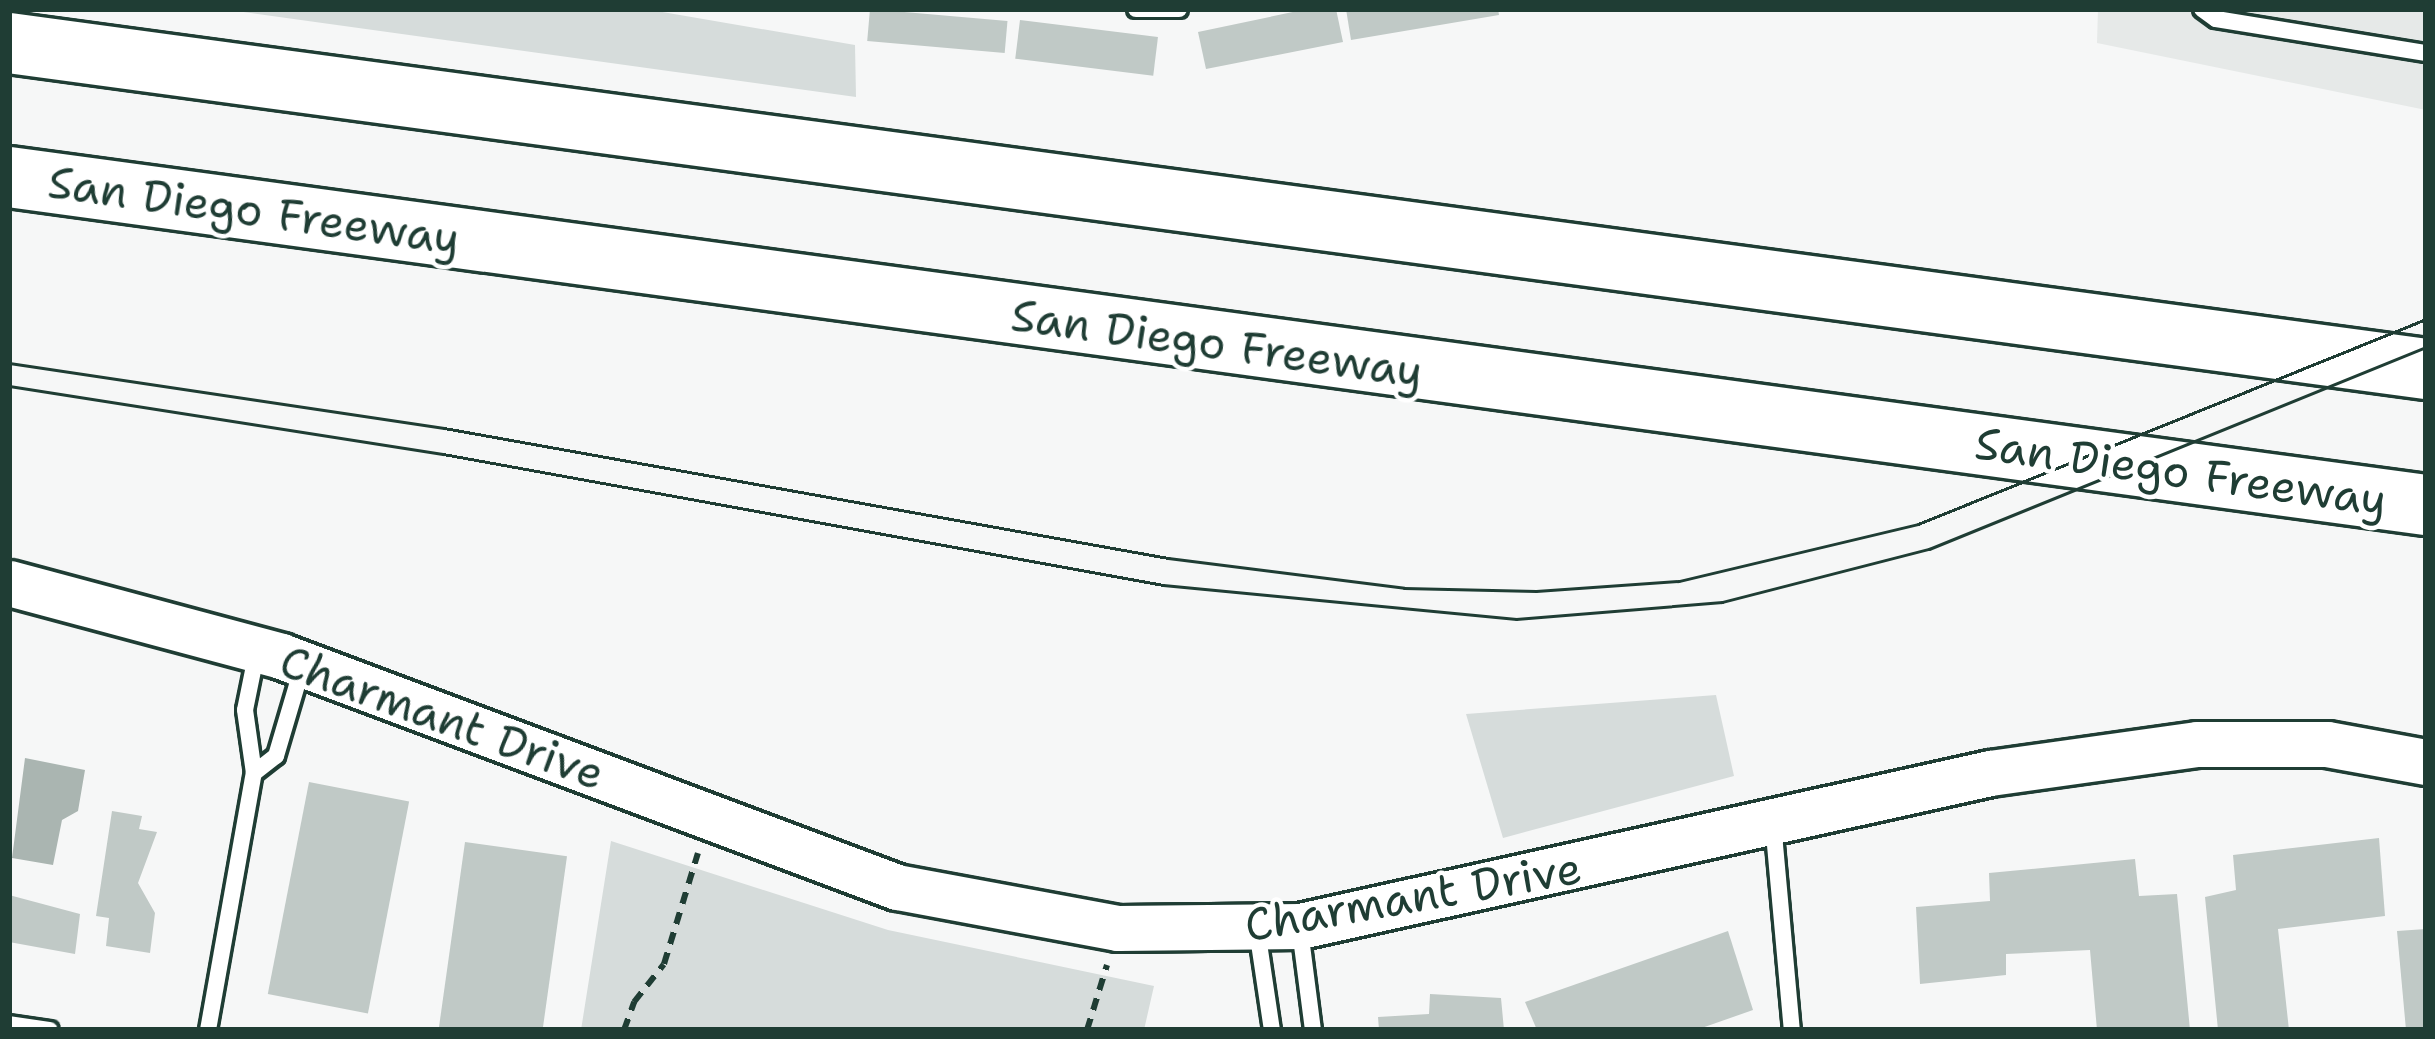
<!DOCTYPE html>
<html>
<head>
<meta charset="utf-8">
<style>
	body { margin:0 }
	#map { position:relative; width:2435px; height:1039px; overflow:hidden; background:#f6f7f7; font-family:"Shantell Sans",sans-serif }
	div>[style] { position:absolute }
	.built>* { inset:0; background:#e6e9e8 }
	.green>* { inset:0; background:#d6dcdb }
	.water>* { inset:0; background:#aab5b1 }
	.building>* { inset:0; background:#c0c9c6; transform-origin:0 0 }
	.path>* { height:6px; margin-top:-3px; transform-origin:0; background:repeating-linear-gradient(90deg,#1f3d34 0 12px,transparent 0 21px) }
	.roads { filter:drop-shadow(3px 0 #1f3d34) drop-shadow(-3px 0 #1f3d34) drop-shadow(0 3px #1f3d34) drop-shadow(0 -3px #1f3d34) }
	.lane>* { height:16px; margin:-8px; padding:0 8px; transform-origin:8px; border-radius:8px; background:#fff }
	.secondary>* { height:45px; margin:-22.5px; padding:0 22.5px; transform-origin:22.5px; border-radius:22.5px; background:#fff }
	.highway>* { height:60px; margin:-30px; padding:0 30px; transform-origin:30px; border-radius:30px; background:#fff }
	.tram>* { height:3px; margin:-1.5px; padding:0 1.5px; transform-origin:1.5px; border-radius:1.5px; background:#1f3d34 }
	span { translate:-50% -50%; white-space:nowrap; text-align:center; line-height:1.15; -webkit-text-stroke:9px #fff; paint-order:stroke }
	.street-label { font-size:45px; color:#1f3d34 }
	.frame { position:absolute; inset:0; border:12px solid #1f3d34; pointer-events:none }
</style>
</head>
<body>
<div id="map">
	<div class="built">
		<div style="clip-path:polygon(2098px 9px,2426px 9px,2426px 110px,2097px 43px)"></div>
	</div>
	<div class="green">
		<div style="clip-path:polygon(222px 9px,645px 9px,855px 45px,856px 97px)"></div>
		<div style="clip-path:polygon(1716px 695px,1734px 776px,1503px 838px,1466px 714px)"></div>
		<div style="clip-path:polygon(611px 841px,888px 930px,1154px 986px,1144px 1030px,581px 1030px)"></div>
	</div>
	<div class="water">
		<div style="clip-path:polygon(25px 758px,85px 770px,78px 811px,62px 820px,53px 865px,12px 858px)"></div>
	</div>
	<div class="building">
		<div style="left:870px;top:9px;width:138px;height:32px;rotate:5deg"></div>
		<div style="clip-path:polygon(1307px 9px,1336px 9px,1343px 42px,1206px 69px,1198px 32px)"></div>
		<div style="clip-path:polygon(1346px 9px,1498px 9px,1499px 15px,1351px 40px)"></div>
		<div style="left:1020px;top:20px;width:139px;height:39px;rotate:7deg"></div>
		<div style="left:309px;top:782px;width:102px;height:216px;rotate:11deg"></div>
		<div style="clip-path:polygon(112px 811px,142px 816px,139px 829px,157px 832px,138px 883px,155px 913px,150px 953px,106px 946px,109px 918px,96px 916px)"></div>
		<div style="clip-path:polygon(2379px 838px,2385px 916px,2278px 929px,2289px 1030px,2218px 1030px,2205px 897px,2236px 890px,2233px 855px)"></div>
		<div style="left:465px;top:842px;width:103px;height:190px;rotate:8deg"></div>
		<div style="clip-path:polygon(2135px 859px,2139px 896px,2177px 894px,2190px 1030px,2097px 1030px,2090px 950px,2006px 954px,2006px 975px,1920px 984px,1916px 907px,1990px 901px,1989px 873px)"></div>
		<div style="clip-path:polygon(9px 895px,80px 914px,75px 954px,9px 942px)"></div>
		<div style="clip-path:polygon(2426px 929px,2426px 1030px,2406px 1030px,2397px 931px)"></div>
		<div style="clip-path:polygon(1728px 931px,1753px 1010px,1696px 1030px,1537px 1030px,1525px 1002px)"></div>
		<div style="clip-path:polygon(1430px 994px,1501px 998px,1504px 1030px,1379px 1030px,1378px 1017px,1429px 1014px)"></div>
	</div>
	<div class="path">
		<div style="left:624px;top:1030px;width:30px;rotate:-70deg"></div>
		<div style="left:634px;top:1002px;width:48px;rotate:-51.7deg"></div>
		<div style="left:664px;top:964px;width:116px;rotate:-73deg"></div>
		<div style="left:1087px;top:1030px;width:68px;rotate:-72.9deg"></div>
	</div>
	<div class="roads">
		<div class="lane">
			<div style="left:1136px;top:9px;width:43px"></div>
			<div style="left:2202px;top:9px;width:17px;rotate:36deg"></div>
			<div style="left:2216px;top:19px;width:213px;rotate:9.2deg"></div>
			<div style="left:257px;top:651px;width:60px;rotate:101.5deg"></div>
			<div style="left:245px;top:710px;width:64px;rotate:81.9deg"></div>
			<div style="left:254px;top:773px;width:28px;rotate:-38deg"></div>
			<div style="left:276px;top:756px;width:92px;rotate:-73.5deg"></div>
			<div style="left:1773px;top:823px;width:208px;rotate:84.8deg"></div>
			<div style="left:1257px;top:930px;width:101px;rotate:81.5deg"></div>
			<div style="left:1300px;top:930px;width:101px;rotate:82.6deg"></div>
			<div style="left:9px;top:1024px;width:41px;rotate:8.3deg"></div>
			<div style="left:208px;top:1030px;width:261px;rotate:-79.9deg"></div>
		</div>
		<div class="secondary">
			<div style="left:9px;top:583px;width:282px;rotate:15deg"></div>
			<div style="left:281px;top:656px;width:658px;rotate:20.56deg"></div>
			<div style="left:897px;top:887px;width:225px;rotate:10.5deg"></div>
			<div style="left:1118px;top:928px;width:182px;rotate:-0.6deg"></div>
			<div style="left:1300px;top:926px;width:707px;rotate:-12.5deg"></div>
			<div style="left:1990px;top:773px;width:209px;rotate:-8deg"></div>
			<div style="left:2197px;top:744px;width:130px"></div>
			<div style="left:2327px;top:744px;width:101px;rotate:10.3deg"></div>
		</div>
		<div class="highway">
			<div style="left:9px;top:43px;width:2439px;rotate:7.68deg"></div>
			<div style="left:9px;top:177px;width:2439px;rotate:7.73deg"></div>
		</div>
	</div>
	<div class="tram">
		<div style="left:9px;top:363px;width:440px;rotate:8.5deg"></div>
		<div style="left:444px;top:428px;width:736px;rotate:10.18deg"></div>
		<div style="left:1168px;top:558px;width:238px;rotate:7.2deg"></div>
		<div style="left:1404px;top:588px;width:132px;rotate:1.3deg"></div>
		<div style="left:1536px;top:591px;width:143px;rotate:-4deg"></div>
		<div style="left:1679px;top:581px;width:246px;rotate:-13.4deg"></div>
		<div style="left:1918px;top:524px;width:548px;rotate:-21.98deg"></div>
		<div style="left:9px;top:386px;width:439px;rotate:8.9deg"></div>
		<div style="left:443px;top:454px;width:732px;rotate:10.31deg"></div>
		<div style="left:1163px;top:585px;width:355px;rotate:5.5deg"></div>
		<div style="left:1516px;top:619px;width:207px;rotate:-4.7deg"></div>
		<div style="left:1722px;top:602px;width:214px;rotate:-14.4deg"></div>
		<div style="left:1929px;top:549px;width:536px;rotate:-22.12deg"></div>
	</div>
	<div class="street-label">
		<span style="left:254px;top:211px;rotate:8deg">San Diego Freeway</span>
		<span style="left:1217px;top:344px;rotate:8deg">San Diego Freeway</span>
		<span style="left:2181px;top:472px;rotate:8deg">San Diego Freeway</span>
		<span style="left:442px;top:718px;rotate:20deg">Charmant Drive</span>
		<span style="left:1413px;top:897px;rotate:-10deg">Charmant Drive</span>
	</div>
	<div class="frame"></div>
</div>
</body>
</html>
